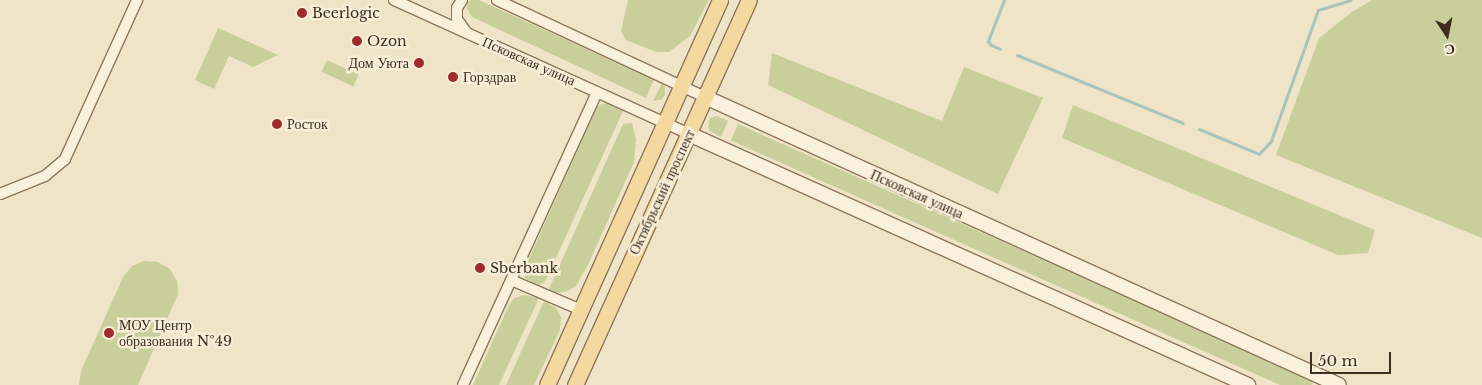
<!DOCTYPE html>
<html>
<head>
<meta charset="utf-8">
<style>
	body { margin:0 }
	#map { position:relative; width:1482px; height:385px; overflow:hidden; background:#f0e4c8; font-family:"Libre Baskerville",serif }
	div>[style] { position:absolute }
	.green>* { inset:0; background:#c9cf9b; transform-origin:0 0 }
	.stream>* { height:3px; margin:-1.5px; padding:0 1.5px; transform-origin:1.5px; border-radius:1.5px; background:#a9c4bc }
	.roads { filter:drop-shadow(1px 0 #8d765c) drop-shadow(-1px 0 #8d765c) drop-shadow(0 1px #8d765c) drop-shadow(0 -1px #8d765c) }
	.street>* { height:10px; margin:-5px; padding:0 5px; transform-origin:5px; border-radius:5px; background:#faf1dc }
	.secondary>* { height:14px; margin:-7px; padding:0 7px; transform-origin:7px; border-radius:7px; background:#faf1dc }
	.primary>* { height:15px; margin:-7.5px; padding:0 7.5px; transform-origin:7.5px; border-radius:7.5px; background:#f3d9a0 }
	.dots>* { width:14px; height:14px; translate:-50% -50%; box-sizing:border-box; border:2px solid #f7eed8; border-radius:50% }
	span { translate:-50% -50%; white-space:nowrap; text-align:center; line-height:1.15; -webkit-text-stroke:5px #f7eed8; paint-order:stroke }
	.poi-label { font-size:14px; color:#3d2e20 }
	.left { translate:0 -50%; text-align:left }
	.right { translate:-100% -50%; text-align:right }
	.street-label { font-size:14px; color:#3d2e20 }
	.north { position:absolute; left:1422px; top:10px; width:50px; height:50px; -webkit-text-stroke:4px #f7eed8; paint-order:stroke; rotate:169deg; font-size:14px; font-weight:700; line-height:20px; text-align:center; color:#3d2e20 }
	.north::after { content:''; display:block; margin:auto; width:18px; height:22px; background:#3d2e20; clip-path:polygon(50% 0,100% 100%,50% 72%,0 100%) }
	.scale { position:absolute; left:1310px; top:352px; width:81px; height:22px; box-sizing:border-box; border:2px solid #3d2e20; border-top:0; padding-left:6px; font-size:15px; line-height:18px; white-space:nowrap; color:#3d2e20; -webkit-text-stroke:4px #f7eed8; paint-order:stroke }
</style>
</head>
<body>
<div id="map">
	<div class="green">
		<div style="clip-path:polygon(471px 0,479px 0,654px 80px,646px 98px,472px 17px,467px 9px,468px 2px)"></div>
		<div style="clip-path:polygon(628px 0,709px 0,690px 36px,669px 52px,656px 52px,626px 40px,621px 31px)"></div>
		<div style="clip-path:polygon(1372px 0,1482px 0,1482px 238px,1276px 155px,1319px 38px,1352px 12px)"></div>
		<div style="clip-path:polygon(218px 28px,278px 55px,253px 67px,229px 56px,214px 89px,195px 80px)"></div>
		<div style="clip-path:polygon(772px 53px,942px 121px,964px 67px,1043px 98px,998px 194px,768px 85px)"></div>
		<div style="left:327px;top:60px;width:35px;height:13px;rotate:25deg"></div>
		<div style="clip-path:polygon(662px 83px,665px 87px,665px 95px,661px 100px,653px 101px)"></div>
		<div style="clip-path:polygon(610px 102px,624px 109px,545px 282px,539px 285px,532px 282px,526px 279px,523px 272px,596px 109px,599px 105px)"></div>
		<div style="clip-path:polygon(1073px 105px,1375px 230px,1368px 253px,1338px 255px,1062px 138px)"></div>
		<div style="clip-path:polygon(717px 116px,728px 121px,721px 137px,710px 131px,708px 127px,710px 118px)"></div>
		<div style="clip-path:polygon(632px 123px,636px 139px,634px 162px,588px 265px,576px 286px,568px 291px,558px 293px,548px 291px,623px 124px)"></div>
		<div style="left:738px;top:124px;width:630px;height:18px;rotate:24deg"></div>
		<div style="clip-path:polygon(144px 261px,158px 262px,170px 269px,177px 281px,178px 294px,138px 385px,79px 385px,81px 371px,123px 277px,132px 266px)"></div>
		<div style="clip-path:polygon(525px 295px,539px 298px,499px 385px,473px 385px,508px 307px,514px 298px)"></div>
		<div style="clip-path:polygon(544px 301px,556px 308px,561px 317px,560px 330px,534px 385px,506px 385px)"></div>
	</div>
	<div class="stream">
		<div style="left:1000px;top:49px;width:10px;rotate:-156deg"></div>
		<div style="left:991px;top:45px;width:5px;rotate:-127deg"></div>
		<div style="left:988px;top:41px;width:44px;rotate:-68.7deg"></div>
		<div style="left:1017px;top:55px;width:179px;rotate:22.3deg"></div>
		<div style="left:1199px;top:129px;width:65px;rotate:22.6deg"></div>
		<div style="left:1259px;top:154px;width:18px;rotate:-47deg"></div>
		<div style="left:1271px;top:141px;width:139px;rotate:-70.3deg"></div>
		<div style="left:1318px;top:10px;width:34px;rotate:-17deg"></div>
	</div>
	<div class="roads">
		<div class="street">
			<div style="left:394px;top:0;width:324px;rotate:24.4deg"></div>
			<div style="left:462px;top:0;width:9px;rotate:122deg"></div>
			<div style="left:457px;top:8px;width:11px;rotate:90deg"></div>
			<div style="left:457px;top:19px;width:16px;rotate:55deg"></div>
			<div style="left:497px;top:0;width:230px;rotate:25deg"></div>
			<div style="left:0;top:194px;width:48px;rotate:-21.8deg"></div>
			<div style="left:45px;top:176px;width:26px;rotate:-40deg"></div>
			<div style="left:65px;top:159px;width:175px;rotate:-65.6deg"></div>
			<div style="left:511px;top:280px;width:76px;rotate:23.2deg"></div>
			<div style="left:463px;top:385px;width:322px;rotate:-65.4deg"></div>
		</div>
		<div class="secondary">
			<div style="left:705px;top:97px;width:696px;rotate:24.43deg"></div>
			<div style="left:689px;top:134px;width:613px;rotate:24.18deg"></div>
		</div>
		<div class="primary">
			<div style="left:547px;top:385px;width:422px;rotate:-65.8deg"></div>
			<div style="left:575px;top:385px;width:422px;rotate:-65.7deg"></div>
		</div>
	</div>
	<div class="dots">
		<div style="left:302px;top:13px;background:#9e2a2b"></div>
		<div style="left:357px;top:41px;background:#9e2a2b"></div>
		<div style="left:419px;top:63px;background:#9e2a2b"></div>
		<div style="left:453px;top:77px;background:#9e2a2b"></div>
		<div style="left:277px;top:124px;background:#9e2a2b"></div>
		<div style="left:480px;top:268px;background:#9e2a2b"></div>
		<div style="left:109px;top:333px;background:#9e2a2b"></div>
	</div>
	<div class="poi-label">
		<span class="left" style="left:312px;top:13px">Beerlogic</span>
		<span class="left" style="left:367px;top:41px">Ozon</span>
		<span class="right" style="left:409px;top:63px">Дом Уюта</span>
		<span class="left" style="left:463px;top:77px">Горздрав</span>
		<span class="left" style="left:287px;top:124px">Росток</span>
		<span class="left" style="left:490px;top:268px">Sberbank</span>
		<span class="left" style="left:119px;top:333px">МОУ Центр<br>образования №49</span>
	</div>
	<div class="street-label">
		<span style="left:529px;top:61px;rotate:24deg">Псковская улица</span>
		<span style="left:662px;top:192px;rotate:-65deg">Октябрьский проспект</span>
		<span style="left:917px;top:194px;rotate:24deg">Псковская улица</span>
	</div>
	<div class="north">С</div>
	<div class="scale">50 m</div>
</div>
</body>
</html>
